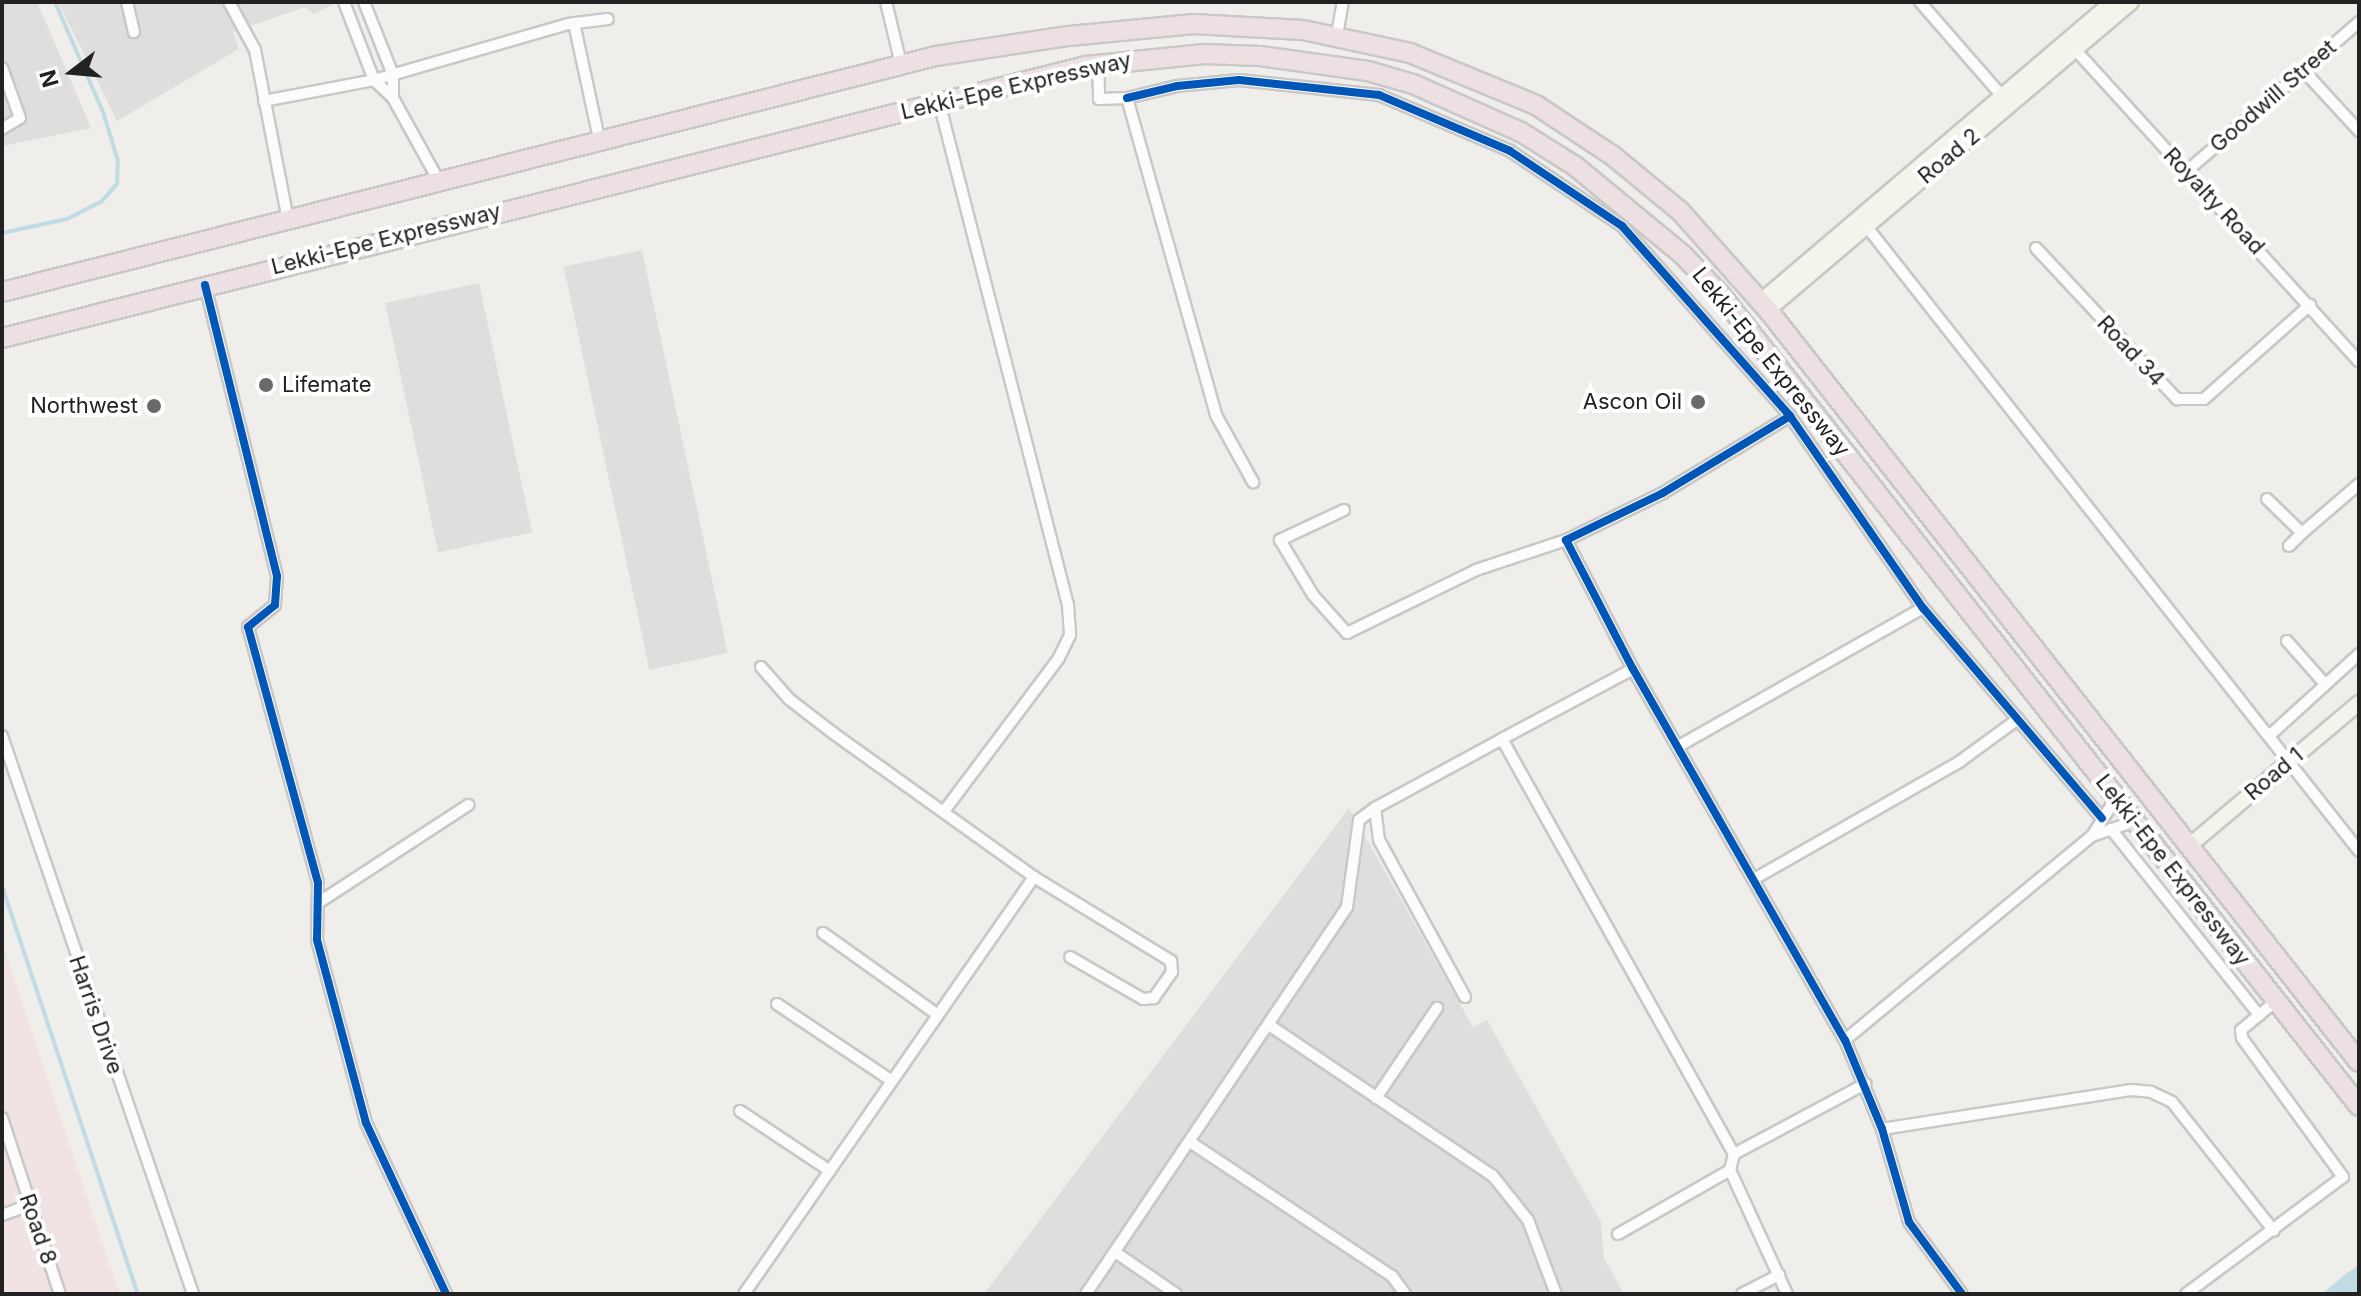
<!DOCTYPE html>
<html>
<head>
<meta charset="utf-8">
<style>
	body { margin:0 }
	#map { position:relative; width:2361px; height:1296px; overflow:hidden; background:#f0eeeb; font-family:Inter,sans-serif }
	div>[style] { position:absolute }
	.residential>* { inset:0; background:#dfdedc; transform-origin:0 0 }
	.commercial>* { inset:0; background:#f1e3e1 }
	.water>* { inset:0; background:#bfdbe3 }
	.stream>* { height:4px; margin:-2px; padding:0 2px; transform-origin:2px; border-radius:2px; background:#bfdbe3 }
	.roads { filter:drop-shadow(2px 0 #c9c8c7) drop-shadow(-2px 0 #c9c8c7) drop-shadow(0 2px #c9c8c7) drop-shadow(0 -2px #c9c8c7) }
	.street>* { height:10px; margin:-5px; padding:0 5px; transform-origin:5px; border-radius:5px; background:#fdfcfc }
	.secondary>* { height:14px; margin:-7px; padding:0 7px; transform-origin:7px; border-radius:7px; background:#f4f4ed }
	.highway>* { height:18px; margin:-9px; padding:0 9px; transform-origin:9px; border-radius:9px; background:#ece0e2 }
	.cycleway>* { height:8px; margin:-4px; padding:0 4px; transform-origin:4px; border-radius:4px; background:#0057b8 }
	.dots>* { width:22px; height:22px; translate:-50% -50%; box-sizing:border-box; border:4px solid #fff; border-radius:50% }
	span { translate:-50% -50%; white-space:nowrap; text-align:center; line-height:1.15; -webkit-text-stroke:8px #fff; paint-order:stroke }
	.street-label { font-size:22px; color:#222 }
	.poi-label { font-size:22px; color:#222 }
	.left { translate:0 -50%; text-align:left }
	.right { translate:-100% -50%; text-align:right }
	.frame { position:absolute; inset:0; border:4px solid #222; pointer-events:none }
	.north { position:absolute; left:32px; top:32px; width:80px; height:80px; -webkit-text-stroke:6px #fff; paint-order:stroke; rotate:254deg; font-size:22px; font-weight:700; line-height:32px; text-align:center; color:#222 }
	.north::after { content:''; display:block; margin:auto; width:28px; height:36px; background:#222; clip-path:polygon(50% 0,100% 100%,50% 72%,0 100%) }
</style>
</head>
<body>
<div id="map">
	<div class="residential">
		<div style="clip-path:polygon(2px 2px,37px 2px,91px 128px,2px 146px)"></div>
		<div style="clip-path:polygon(58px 2px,338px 2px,314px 14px,305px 7px,233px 32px,239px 49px,117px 121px)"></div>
		<div style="left:642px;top:250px;width:412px;height:80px;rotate:78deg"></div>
		<div style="left:479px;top:283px;width:255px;height:96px;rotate:78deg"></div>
		<div style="clip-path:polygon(1349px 808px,1473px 1027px,1487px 1020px,1601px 1222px,1604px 1258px,1624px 1294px,984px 1294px)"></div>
	</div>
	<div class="commercial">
		<div style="clip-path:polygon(2px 942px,120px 1294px,2px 1294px)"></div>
	</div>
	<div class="water">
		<div style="clip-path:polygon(2359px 1265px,2359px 1294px,2322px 1294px,2347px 1273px)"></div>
	</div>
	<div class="stream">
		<div style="left:2px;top:233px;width:66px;rotate:-12.2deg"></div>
		<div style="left:67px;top:219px;width:39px;rotate:-27deg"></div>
		<div style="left:102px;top:201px;width:23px;rotate:-49deg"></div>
		<div style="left:117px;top:184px;width:23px;rotate:-88deg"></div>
		<div style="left:118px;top:161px;width:51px;rotate:-107deg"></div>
		<div style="left:103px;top:112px;width:120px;rotate:-113.6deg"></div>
		<div style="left:2px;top:886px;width:430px;rotate:71.6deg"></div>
	</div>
	<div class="roads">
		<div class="street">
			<div style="left:127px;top:2px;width:31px;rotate:77deg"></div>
			<div style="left:229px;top:2px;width:55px;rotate:61.6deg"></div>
			<div style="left:255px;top:50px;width:173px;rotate:79deg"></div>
			<div style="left:344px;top:2px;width:84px;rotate:69deg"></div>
			<div style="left:374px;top:80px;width:26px;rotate:43deg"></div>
			<div style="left:393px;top:98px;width:97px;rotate:61.1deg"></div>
			<div style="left:364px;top:2px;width:79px;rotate:68.3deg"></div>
			<div style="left:393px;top:75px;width:23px;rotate:90deg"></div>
			<div style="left:886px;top:2px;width:64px;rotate:76.4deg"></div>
			<div style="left:1920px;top:2px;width:123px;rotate:48.9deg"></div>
			<div style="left:574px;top:23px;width:123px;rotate:77.8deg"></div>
			<div style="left:1337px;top:35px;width:34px;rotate:-80deg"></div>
			<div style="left:2071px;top:45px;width:428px;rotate:47.7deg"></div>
			<div style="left:1098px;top:64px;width:35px;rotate:88deg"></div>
			<div style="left:1099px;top:99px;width:28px;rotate:-2deg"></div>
			<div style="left:1127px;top:98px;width:329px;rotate:74.3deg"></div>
			<div style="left:1216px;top:415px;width:77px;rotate:61.1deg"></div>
			<div style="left:2px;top:68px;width:53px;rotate:70.2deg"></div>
			<div style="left:20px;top:118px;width:21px;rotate:149deg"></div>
			<div style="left:2303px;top:70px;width:83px;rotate:47.4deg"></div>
			<div style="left:1127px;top:98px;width:51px;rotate:-13.5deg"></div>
			<div style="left:1177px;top:86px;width:62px;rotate:-5.5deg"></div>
			<div style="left:1239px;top:80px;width:141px;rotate:6.1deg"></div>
			<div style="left:1379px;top:95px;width:142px;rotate:23.1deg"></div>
			<div style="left:1510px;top:151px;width:135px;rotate:33.8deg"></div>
			<div style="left:1622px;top:226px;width:254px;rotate:48.5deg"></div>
			<div style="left:1790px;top:416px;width:234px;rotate:55.3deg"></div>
			<div style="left:1923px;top:608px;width:276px;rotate:49.6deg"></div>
			<div style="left:264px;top:101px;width:112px;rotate:-10.8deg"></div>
			<div style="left:374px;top:80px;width:202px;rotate:-16.1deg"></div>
			<div style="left:568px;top:24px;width:40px;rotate:-7.1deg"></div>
			<div style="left:939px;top:102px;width:519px;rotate:75.62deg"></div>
			<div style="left:1068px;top:605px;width:30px;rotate:86deg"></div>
			<div style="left:1070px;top:635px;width:25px;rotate:116deg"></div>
			<div style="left:1059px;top:658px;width:191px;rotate:126.9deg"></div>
			<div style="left:2187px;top:171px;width:228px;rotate:-40.9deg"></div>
			<div style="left:1863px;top:222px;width:801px;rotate:51.74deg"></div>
			<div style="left:2036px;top:248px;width:207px;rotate:47deg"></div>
			<div style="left:2177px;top:399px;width:27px"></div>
			<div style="left:2204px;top:399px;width:142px;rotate:-41.6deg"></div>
			<div style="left:205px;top:285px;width:300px;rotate:76.1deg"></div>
			<div style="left:277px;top:576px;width:29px;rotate:94deg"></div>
			<div style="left:275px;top:605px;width:35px;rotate:141deg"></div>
			<div style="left:248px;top:627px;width:265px;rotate:74.7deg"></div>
			<div style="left:318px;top:883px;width:57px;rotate:91deg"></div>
			<div style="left:317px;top:940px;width:189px;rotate:75deg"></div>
			<div style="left:366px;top:1123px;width:189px;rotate:64.9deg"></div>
			<div style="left:1790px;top:416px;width:149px;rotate:148.8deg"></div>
			<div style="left:1663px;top:493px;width:108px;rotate:154.1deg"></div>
			<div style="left:1566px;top:540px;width:145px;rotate:62.6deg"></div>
			<div style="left:1633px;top:669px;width:427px;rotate:60.3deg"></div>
			<div style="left:1845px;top:1040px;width:96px;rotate:67.4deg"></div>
			<div style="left:1882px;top:1129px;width:97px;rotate:73.8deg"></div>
			<div style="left:1909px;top:1222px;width:89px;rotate:53.6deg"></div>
			<div style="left:2267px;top:499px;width:49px;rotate:44.2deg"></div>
			<div style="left:2302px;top:533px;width:75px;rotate:-40.7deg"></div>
			<div style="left:1344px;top:510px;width:71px;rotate:154.9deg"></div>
			<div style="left:1280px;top:540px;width:64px;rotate:59deg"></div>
			<div style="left:1313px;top:595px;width:51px;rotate:48.2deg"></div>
			<div style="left:1347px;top:633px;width:144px;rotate:-26deg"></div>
			<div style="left:1476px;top:570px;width:95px;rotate:-18.4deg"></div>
			<div style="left:2289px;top:546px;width:18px;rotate:-45deg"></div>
			<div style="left:2287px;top:641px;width:57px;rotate:48.5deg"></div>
			<div style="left:761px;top:667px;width:43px;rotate:48.8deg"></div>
			<div style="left:789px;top:699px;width:56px;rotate:37.7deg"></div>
			<div style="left:833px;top:733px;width:247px;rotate:35.6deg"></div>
			<div style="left:1034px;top:877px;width:161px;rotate:31.5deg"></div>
			<div style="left:1171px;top:961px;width:11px;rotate:85deg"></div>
			<div style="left:1172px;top:972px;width:32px;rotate:125deg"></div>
			<div style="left:1154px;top:998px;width:11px;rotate:175deg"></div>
			<div style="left:1143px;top:999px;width:84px;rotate:-150.1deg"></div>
			<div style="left:1633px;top:669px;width:149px;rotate:151.9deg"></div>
			<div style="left:1502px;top:739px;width:475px;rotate:60.8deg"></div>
			<div style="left:2px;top:736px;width:590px;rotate:71.1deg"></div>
			<div style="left:2269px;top:736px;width:122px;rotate:-42.3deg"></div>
			<div style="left:1679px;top:746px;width:280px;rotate:-29.5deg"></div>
			<div style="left:2111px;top:829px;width:238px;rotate:51.5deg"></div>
			<div style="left:2092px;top:836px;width:45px;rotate:-57.7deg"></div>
			<div style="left:1754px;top:879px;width:236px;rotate:-29.7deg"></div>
			<div style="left:1959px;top:762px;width:73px;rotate:-36.1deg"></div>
			<div style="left:321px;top:901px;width:176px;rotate:-33.1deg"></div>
			<div style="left:823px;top:933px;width:141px;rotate:35.5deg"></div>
			<div style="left:1465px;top:997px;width:179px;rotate:-118.7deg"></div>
			<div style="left:1379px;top:840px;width:32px;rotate:-97deg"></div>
			<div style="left:1375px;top:808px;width:145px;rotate:-28.5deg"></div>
			<div style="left:777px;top:1004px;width:138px;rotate:33.8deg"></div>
			<div style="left:1269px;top:1025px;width:270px;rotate:34deg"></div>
			<div style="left:1493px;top:1176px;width:56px;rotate:51.5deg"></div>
			<div style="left:1528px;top:1220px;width:79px;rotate:69.3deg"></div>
			<div style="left:1845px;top:1040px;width:320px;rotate:-39.6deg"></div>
			<div style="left:2092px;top:836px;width:46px;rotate:-19.2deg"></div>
			<div style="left:1376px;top:1098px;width:109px;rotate:-55.9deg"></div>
			<div style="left:740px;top:1111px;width:108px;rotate:33.7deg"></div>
			<div style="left:2px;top:1118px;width:185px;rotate:71.8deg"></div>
			<div style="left:1882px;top:1129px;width:251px;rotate:-8.9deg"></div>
			<div style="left:2130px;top:1090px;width:21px;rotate:5deg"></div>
			<div style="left:2151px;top:1092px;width:23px;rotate:25deg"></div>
			<div style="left:2172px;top:1102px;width:164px;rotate:51.7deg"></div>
			<div style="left:1190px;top:1142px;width:242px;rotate:33.6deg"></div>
			<div style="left:1392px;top:1276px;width:22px;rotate:54deg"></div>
			<div style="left:2px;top:1215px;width:30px;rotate:-20deg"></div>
			<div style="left:1618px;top:1234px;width:129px;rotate:-29.7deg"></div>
			<div style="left:1115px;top:1252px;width:74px;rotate:34.5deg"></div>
			<div style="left:744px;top:1294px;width:508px;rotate:-55.18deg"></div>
			<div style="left:1086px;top:1294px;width:467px;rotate:-56deg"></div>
			<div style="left:1347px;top:907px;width:88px;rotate:-82.1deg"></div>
			<div style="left:1359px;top:820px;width:20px;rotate:-37deg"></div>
			<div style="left:1742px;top:1294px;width:42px;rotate:-27.2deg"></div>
			<div style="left:1787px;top:1294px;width:136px;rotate:-114.7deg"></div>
			<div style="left:1730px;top:1170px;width:16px;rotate:-76deg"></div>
			<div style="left:1734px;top:1154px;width:149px;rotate:-28.1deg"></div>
			<div style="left:2186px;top:1294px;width:196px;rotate:-36.7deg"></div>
			<div style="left:2343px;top:1177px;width:172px;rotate:-126deg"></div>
			<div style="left:2242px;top:1038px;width:8px;rotate:-97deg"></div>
			<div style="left:2241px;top:1030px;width:45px;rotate:-39.6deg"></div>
		</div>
		<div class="secondary">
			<div style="left:1760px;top:302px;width:462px;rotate:-40.4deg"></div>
			<div style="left:1768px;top:310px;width:476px;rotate:-40.3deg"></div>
			<div style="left:2189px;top:846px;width:222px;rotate:-40.1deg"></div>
		</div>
		<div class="highway">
			<div style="left:2px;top:292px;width:963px;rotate:-14.18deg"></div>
			<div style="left:936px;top:56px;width:134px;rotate:-8.6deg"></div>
			<div style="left:1069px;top:36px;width:125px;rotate:-5.5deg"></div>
			<div style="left:1193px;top:24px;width:110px;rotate:3.1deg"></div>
			<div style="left:1303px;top:30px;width:109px;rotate:12.1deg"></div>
			<div style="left:1410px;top:53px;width:136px;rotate:22.4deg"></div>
			<div style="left:1536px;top:105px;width:92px;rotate:33.5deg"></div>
			<div style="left:1613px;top:156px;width:87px;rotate:39.4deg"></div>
			<div style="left:1680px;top:211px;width:132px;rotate:48.4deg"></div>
			<div style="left:1768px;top:310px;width:956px;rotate:51.84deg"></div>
			<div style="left:2px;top:338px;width:1118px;rotate:-14.09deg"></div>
			<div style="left:1086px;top:66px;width:119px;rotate:-5.8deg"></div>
			<div style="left:1204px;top:54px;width:56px;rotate:2deg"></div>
			<div style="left:1260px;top:56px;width:109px;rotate:7.9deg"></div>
			<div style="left:1368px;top:71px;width:47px;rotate:16.1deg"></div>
			<div style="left:1413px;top:84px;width:118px;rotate:24deg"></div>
			<div style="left:1521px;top:132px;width:64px;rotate:32.2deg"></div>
			<div style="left:1575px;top:166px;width:140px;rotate:39.5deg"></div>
			<div style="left:1683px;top:255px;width:55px;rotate:46.5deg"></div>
			<div style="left:1721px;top:295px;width:1032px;rotate:51.81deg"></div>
		</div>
	</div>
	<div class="cycleway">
		<div style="left:1127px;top:98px;width:51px;rotate:-13.5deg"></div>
		<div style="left:1177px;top:86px;width:62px;rotate:-5.5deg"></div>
		<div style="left:1239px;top:80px;width:141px;rotate:6.1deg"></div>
		<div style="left:1379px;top:95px;width:142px;rotate:23.1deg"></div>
		<div style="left:1510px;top:151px;width:135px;rotate:33.8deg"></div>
		<div style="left:1622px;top:226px;width:254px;rotate:48.5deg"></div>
		<div style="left:1790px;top:416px;width:234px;rotate:55.3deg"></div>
		<div style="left:1923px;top:608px;width:276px;rotate:49.6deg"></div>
		<div style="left:205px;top:285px;width:300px;rotate:76.1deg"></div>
		<div style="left:277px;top:576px;width:29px;rotate:94deg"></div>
		<div style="left:275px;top:605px;width:35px;rotate:141deg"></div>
		<div style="left:248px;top:627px;width:265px;rotate:74.7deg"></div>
		<div style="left:318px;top:883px;width:57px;rotate:91deg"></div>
		<div style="left:317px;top:940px;width:189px;rotate:75deg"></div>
		<div style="left:366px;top:1123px;width:189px;rotate:64.9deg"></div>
		<div style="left:1790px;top:416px;width:149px;rotate:148.8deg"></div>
		<div style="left:1663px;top:493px;width:108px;rotate:154.1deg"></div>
		<div style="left:1566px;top:540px;width:145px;rotate:62.6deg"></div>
		<div style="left:1633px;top:669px;width:427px;rotate:60.3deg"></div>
		<div style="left:1845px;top:1040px;width:96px;rotate:67.4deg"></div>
		<div style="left:1882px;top:1129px;width:97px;rotate:73.8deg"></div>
		<div style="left:1909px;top:1222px;width:89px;rotate:53.6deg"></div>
	</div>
	<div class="dots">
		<div style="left:266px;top:385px;background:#6a6968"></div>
		<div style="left:1698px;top:402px;background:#6a6968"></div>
		<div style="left:154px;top:406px;background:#6a6968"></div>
	</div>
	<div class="street-label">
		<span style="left:1016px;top:86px;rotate:-13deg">Lekki-Epe Expressway</span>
		<span style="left:2273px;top:96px;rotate:-41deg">Goodwill Street</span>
		<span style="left:1949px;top:156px;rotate:-40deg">Road 2</span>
		<span style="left:2214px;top:201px;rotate:47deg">Royalty Road</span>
		<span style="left:386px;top:239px;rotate:-14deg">Lekki-Epe Expressway</span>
		<span style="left:2131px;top:351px;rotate:47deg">Road 34</span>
		<span style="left:1771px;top:362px;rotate:51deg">Lekki-Epe Expressway</span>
		<span style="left:2274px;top:774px;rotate:-40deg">Road 1</span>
		<span style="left:2173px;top:870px;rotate:52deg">Lekki-Epe Expressway</span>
		<span style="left:96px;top:1015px;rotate:71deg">Harris Drive</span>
		<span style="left:38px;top:1229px;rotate:71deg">Road 8</span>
	</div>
	<div class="poi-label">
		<span class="left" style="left:282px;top:385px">Lifemate</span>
		<span class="right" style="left:1682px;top:402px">Ascon Oil</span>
		<span class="right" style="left:138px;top:406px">Northwest</span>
	</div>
	<div class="frame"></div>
	<div class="north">N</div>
</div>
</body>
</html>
